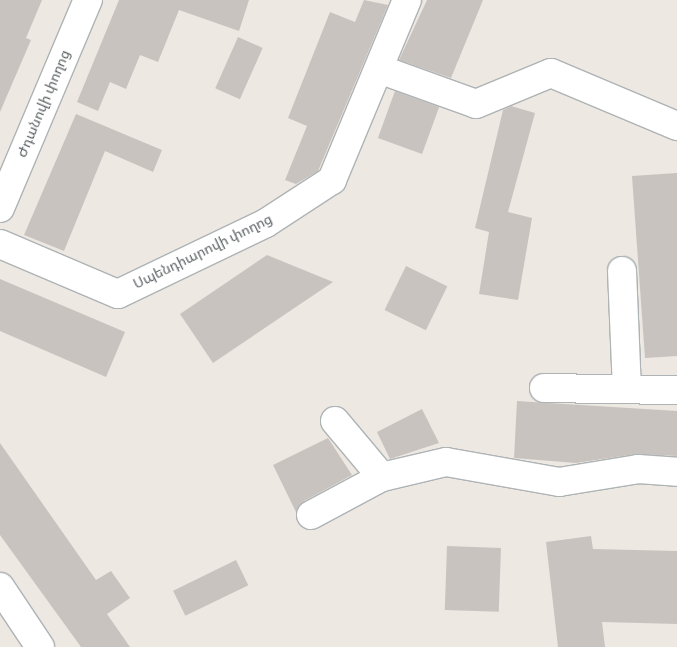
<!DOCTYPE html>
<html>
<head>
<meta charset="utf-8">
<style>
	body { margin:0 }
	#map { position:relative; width:677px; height:647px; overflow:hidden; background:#ede8e2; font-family:"Source Sans 3","Noto Sans Armenian",sans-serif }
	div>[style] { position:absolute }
	.building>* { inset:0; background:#c8c3bf; transform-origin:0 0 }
	.roads { filter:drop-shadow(1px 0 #aeb3b5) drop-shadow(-1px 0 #aeb3b5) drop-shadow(0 1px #aeb3b5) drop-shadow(0 -1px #aeb3b5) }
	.minor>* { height:28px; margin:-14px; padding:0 14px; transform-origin:14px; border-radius:14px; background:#fff }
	span { translate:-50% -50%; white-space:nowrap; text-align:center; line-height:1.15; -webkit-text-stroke:4.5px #fff; paint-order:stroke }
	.street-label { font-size:14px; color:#5b6163 }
</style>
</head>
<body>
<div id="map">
	<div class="building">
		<div style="clip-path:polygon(0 0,42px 0,26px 38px,31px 40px,0 112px)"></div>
		<div style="clip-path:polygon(119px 0,249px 0,239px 31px,179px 10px,158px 62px,140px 55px,126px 89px,110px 82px,98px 111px,77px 102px)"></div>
		<div style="clip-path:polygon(364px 0,388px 5px,318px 171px,296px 184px,285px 180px,307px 126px,288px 118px,330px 12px,355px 22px)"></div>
		<div style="clip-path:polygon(427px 0,483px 0,451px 78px,399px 60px)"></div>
		<div style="left:238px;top:37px;width:27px;height:56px;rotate:24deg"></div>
		<div style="left:395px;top:91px;width:47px;height:50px;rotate:20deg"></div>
		<div style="clip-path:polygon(511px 106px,535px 113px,508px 212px,532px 218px,518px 300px,479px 294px,489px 232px,475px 228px,503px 110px)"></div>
		<div style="clip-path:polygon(76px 114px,162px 150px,153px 172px,105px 151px,64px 251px,24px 235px)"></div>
		<div style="clip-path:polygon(677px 173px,677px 356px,645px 358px,632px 176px)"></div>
		<div style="clip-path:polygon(267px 255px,333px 282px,213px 363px,180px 314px)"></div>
		<div style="left:406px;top:266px;width:46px;height:49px;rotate:26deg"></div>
		<div style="clip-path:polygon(0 279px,125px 332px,106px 377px,0 331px)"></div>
		<div style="clip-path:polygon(517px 401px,677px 411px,677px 456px,636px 454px,576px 463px,514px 458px)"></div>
		<div style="clip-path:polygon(422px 409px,439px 443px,390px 459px,377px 432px)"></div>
		<div style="clip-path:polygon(328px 438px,352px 475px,304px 501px,296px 512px,273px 465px)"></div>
		<div style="clip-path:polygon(0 443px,96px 580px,111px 571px,130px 598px,107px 614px,130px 647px,81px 647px,0 535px)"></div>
		<div style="clip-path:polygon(591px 536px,593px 549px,677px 551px,677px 624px,602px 622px,605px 647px,558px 647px,546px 542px)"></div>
		<div style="left:447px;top:546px;width:54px;height:64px;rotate:2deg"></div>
		<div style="left:236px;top:560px;width:28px;height:70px;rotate:64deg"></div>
	</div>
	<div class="roads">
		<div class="minor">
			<div style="left:379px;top:69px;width:103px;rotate:19.8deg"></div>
			<div style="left:476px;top:104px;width:81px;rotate:-22.5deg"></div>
			<div style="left:551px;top:73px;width:137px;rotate:22.8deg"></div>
			<div style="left:0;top:208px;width:226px;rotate:-67.1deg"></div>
			<div style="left:0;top:244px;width:128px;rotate:23deg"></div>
			<div style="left:118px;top:294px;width:164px;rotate:-25.6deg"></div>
			<div style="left:266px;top:223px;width:79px;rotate:-33.1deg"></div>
			<div style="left:332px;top:180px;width:195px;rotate:-67.4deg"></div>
			<div style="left:622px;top:271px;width:118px;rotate:87.6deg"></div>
			<div style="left:544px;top:388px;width:133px;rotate:0.9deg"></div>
			<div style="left:335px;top:421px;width:73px;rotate:50deg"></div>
			<div style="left:311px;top:515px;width:81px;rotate:-28.2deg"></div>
			<div style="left:382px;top:477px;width:66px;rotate:-13.2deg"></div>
			<div style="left:446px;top:462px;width:115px;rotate:10deg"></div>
			<div style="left:559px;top:482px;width:80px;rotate:-9.3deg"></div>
			<div style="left:638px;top:469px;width:39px;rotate:4deg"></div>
			<div style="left:0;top:587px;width:72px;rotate:56.3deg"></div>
		</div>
	</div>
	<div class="street-label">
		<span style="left:44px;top:104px;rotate:-67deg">Ժդանովի փողոց</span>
		<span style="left:203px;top:252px;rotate:-26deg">Սպենդիարովի փողոց</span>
	</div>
</div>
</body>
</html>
